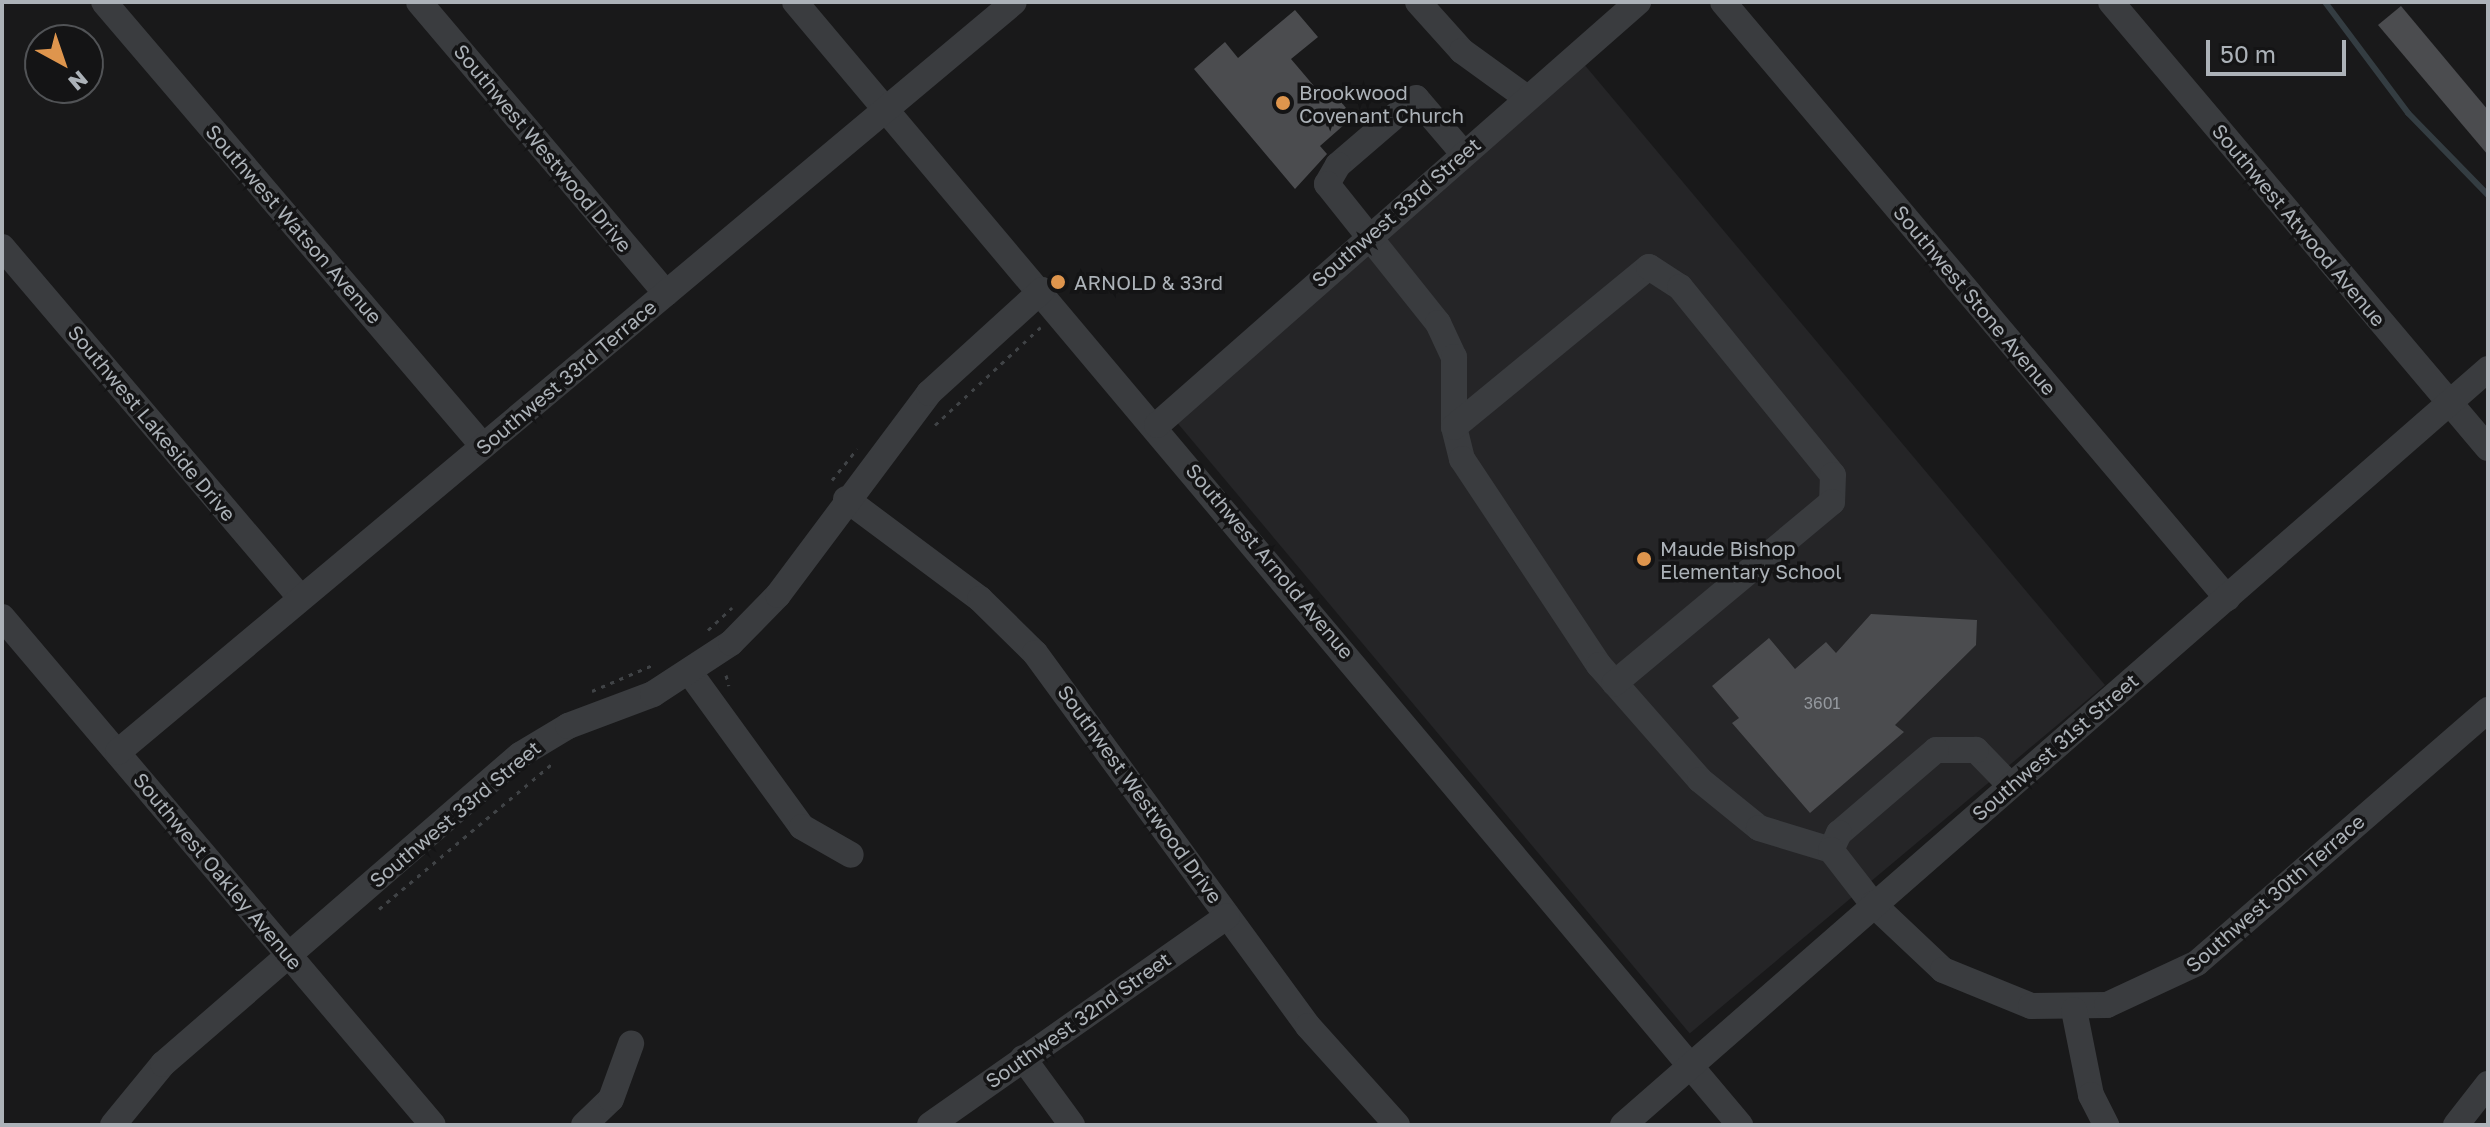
<!DOCTYPE html>
<html>
<head>
<meta charset="utf-8">
<style>
	body { margin:0 }
	#map { position:relative; width:2490px; height:1127px; overflow:hidden; background:#19191a; font-family:"Golos Text",sans-serif }
	div>[style] { position:absolute }
	.built>* { inset:0; background:#252527; transform-origin:0 0 }
	.stream>* { height:6px; margin:-3px; padding:0 3px; transform-origin:3px; border-radius:3px; background:#343d42 }
	.building>* { inset:0; background:#4b4c4f }
	.path>* { height:3px; margin-top:-1.5px; transform-origin:0; background:repeating-linear-gradient(90deg,#404346 0 4px,transparent 0 10px) }
	.minor>* { height:26px; margin:-13px; padding:0 13px; transform-origin:13px; border-radius:13px; background:#3a3c3f }
	.dots>* { width:22px; height:22px; translate:-50% -50%; box-sizing:border-box; border:4px solid #141415; border-radius:50% }
	span { translate:-50% -50%; white-space:nowrap; text-align:center; line-height:1.15; -webkit-text-stroke:7px #141415; paint-order:stroke }
	.number-label { font-size:16px; color:#94989e }
	.number-label span { -webkit-text-stroke-width:0 }
	.poi-label { font-size:20px; color:#acb2b8 }
	.left { translate:0 -50%; text-align:left }
	.street-label { font-size:20px; color:#acb2b8 }
	.frame { position:absolute; inset:0; border:4px solid #acb2b8; pointer-events:none }
	.north { position:absolute; left:24px; top:24px; width:80px; height:80px; box-sizing:border-box; background:#141415; border:2px solid #515356; border-radius:50%; rotate:140deg; font-size:22px; font-weight:700; line-height:32px; text-align:center; color:#acb2b8 }
	.north::after { content:''; display:block; margin:auto; width:28px; height:36px; background:#de954d; clip-path:polygon(50% 0,100% 100%,50% 72%,0 100%) }
	.scale { position:absolute; left:2206px; top:40px; width:140px; height:36px; box-sizing:border-box; border:4px solid #acb2b8; border-top:0; padding-left:10px; font-size:24px; line-height:28px; white-space:nowrap; color:#acb2b8; -webkit-text-stroke:6px #141415; paint-order:stroke }
</style>
</head>
<body>
<div id="map">
	<div class="built">
		<div style="left:1583px;top:63px;width:812px;height:542px;rotate:50deg"></div>
	</div>
	<div class="stream">
		<div style="left:2325px;top:2px;width:139px;rotate:53.2deg"></div>
		<div style="left:2408px;top:113px;width:115px;rotate:45.7deg"></div>
	</div>
	<div class="building">
		<div style="clip-path:polygon(2401px 6px,2488px 110px,2488px 155px,2378px 25px)"></div>
		<div style="clip-path:polygon(1295px 10px,1318px 37px,1291px 59px,1325px 99px,1333px 92px,1346px 108px,1337px 115px,1345px 124px,1320px 146px,1327px 154px,1295px 189px,1194px 69px,1225px 42px,1238px 58px)"></div>
		<div style="clip-path:polygon(1871px 614px,1977px 620px,1976px 645px,1895px 725px,1904px 732px,1810px 813px,1732px 723px,1739px 718px,1712px 686px,1769px 638px,1795px 669px,1826px 642px,1836px 653px)"></div>
	</div>
	<div class="path">
		<div style="left:935px;top:425px;width:144px;rotate:-42.8deg"></div>
		<div style="left:832px;top:480px;width:40px;rotate:-51deg"></div>
		<div style="left:708px;top:630px;width:33px;rotate:-43deg"></div>
		<div style="left:726px;top:675px;width:11px;rotate:75deg"></div>
		<div style="left:592px;top:691px;width:69px;rotate:-23.2deg"></div>
		<div style="left:379px;top:909px;width:229px;rotate:-40deg"></div>
	</div>
	<div class="minor">
		<div style="left:104px;top:2px;width:584px;rotate:49.52deg"></div>
		<div style="left:419px;top:2px;width:382px;rotate:49.7deg"></div>
		<div style="left:795px;top:2px;width:1468px;rotate:49.92deg"></div>
		<div style="left:1418px;top:2px;width:66px;rotate:48.1deg"></div>
		<div style="left:1462px;top:51px;width:80px;rotate:35.9deg"></div>
		<div style="left:1723px;top:2px;width:781px;rotate:49.78deg"></div>
		<div style="left:2111px;top:2px;width:584px;rotate:49.79deg"></div>
		<div style="left:1463px;top:153px;width:72px;rotate:-130.5deg"></div>
		<div style="left:1416px;top:98px;width:103px;rotate:139.3deg"></div>
		<div style="left:1338px;top:165px;width:22px;rotate:120deg"></div>
		<div style="left:1327px;top:184px;width:178px;rotate:51.4deg"></div>
		<div style="left:1438px;top:323px;width:38px;rotate:65deg"></div>
		<div style="left:1454px;top:357px;width:70px;rotate:90deg"></div>
		<div style="left:1454px;top:427px;width:33px;rotate:76deg"></div>
		<div style="left:1462px;top:459px;width:247px;rotate:56.4deg"></div>
		<div style="left:1599px;top:665px;width:153px;rotate:48.7deg"></div>
		<div style="left:1700px;top:780px;width:76px;rotate:39.1deg"></div>
		<div style="left:1759px;top:828px;width:75px;rotate:17deg"></div>
		<div style="left:2px;top:247px;width:461px;rotate:49.6deg"></div>
		<div style="left:1157px;top:425px;width:641px;rotate:-41.33deg"></div>
		<div style="left:1454px;top:427px;width:252px;rotate:-39.4deg"></div>
		<div style="left:1649px;top:267px;width:37px;rotate:33deg"></div>
		<div style="left:1680px;top:287px;width:242px;rotate:50.9deg"></div>
		<div style="left:1833px;top:475px;width:27px;rotate:92deg"></div>
		<div style="left:1832px;top:502px;width:283px;rotate:140.2deg"></div>
		<div style="left:846px;top:499px;width:167px;rotate:36.7deg"></div>
		<div style="left:980px;top:599px;width:77px;rotate:44.5deg"></div>
		<div style="left:1035px;top:653px;width:462px;rotate:53.8deg"></div>
		<div style="left:1308px;top:1026px;width:133px;rotate:48deg"></div>
		<div style="left:2px;top:617px;width:666px;rotate:49.69deg"></div>
		<div style="left:690px;top:673px;width:190px;rotate:54deg"></div>
		<div style="left:802px;top:827px;width:56px;rotate:29.7deg"></div>
		<div style="left:118px;top:752px;width:1168px;rotate:-39.93deg"></div>
		<div style="left:2010px;top:785px;width:49px;rotate:-134.2deg"></div>
		<div style="left:1976px;top:750px;width:40px;rotate:180deg"></div>
		<div style="left:1936px;top:750px;width:128px;rotate:139.4deg"></div>
		<div style="left:1839px;top:833px;width:19px;rotate:115deg"></div>
		<div style="left:1831px;top:850px;width:68px;rotate:52.1deg"></div>
		<div style="left:1873px;top:904px;width:96px;rotate:43.3deg"></div>
		<div style="left:1943px;top:970px;width:95px;rotate:22.2deg"></div>
		<div style="left:2031px;top:1006px;width:76px;rotate:-0.8deg"></div>
		<div style="left:2107px;top:1005px;width:99px;rotate:-25deg"></div>
		<div style="left:2197px;top:963px;width:386px;rotate:-41deg"></div>
		<div style="left:2074px;top:1010px;width:87px;rotate:78.7deg"></div>
		<div style="left:2091px;top:1095px;width:34px;rotate:63deg"></div>
		<div style="left:1023px;top:1058px;width:83px;rotate:53.8deg"></div>
		<div style="left:113px;top:1125px;width:79px;rotate:-50.7deg"></div>
		<div style="left:163px;top:1064px;width:472px;rotate:-40.9deg"></div>
		<div style="left:520px;top:755px;width:56px;rotate:-31.1deg"></div>
		<div style="left:568px;top:726px;width:91px;rotate:-20.6deg"></div>
		<div style="left:653px;top:694px;width:93px;rotate:-33.2deg"></div>
		<div style="left:731px;top:643px;width:67px;rotate:-45.6deg"></div>
		<div style="left:778px;top:595px;width:252px;rotate:-53.2deg"></div>
		<div style="left:929px;top:393px;width:153px;rotate:-42.3deg"></div>
		<div style="left:584px;top:1125px;width:37px;rotate:-44deg"></div>
		<div style="left:611px;top:1099px;width:59px;rotate:-70deg"></div>
		<div style="left:930px;top:1125px;width:363px;rotate:-35.1deg"></div>
		<div style="left:1623px;top:1125px;width:1149px;rotate:-41.15deg"></div>
		<div style="left:2456px;top:1125px;width:52px;rotate:-52deg"></div>
	</div>
	<div class="dots">
		<div style="left:1283px;top:103px;background:#de954d"></div>
		<div style="left:1058px;top:282px;background:#de954d"></div>
		<div style="left:1644px;top:559px;background:#de954d"></div>
	</div>
	<div class="number-label">
		<span style="left:1822px;top:703px">3601</span>
	</div>
	<div class="poi-label">
		<span class="left" style="left:1299px;top:104px">Brookwood<br>Covenant Church</span>
		<span class="left" style="left:1074px;top:282px">ARNOLD &amp; 33rd</span>
		<span class="left" style="left:1660px;top:560px">Maude Bishop<br>Elementary School</span>
	</div>
	<div class="street-label">
		<span style="left:543px;top:148px;rotate:50deg">Southwest Westwood Drive</span>
		<span style="left:1396px;top:212px;rotate:-41deg">Southwest 33rd Street</span>
		<span style="left:294px;top:224px;rotate:49deg">Southwest Watson Avenue</span>
		<span style="left:2299px;top:225px;rotate:50deg">Southwest Atwood Avenue</span>
		<span style="left:1975px;top:300px;rotate:50deg">Southwest Stone Avenue</span>
		<span style="left:566px;top:377px;rotate:-40deg">Southwest 33rd Terrace</span>
		<span style="left:152px;top:423px;rotate:50deg">Southwest Lakeside Drive</span>
		<span style="left:1270px;top:561px;rotate:50deg">Southwest Arnold Avenue</span>
		<span style="left:2055px;top:747px;rotate:-41deg">Southwest 31st Street</span>
		<span style="left:1140px;top:794px;rotate:54deg">Southwest Westwood Drive</span>
		<span style="left:455px;top:814px;rotate:-40deg">Southwest 33rd Street</span>
		<span style="left:218px;top:871px;rotate:50deg">Southwest Oakley Avenue</span>
		<span style="left:2275px;top:893px;rotate:-41deg">Southwest 30th Terrace</span>
		<span style="left:1078px;top:1020px;rotate:-35deg">Southwest 32nd Street</span>
	</div>
	<div class="frame"></div>
	<div class="north">N</div>
	<div class="scale">50 m</div>
</div>
</body>
</html>
